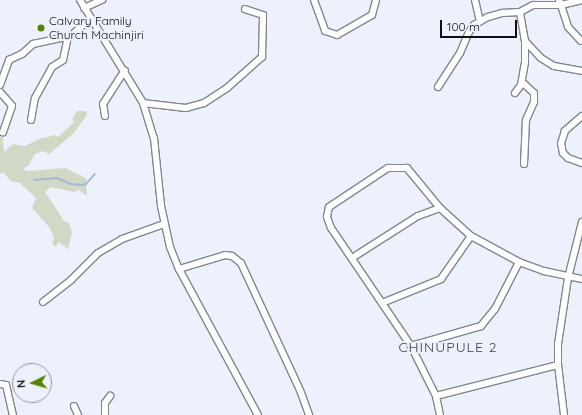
<!DOCTYPE html>
<html>
<head>
<meta charset="utf-8">
<style>
	body { margin:0 }
	#map { position:relative; width:582px; height:415px; overflow:hidden; background:#edf1fb; font-family:Quicksand,sans-serif }
	div>[style] { position:absolute }
	.green>* { inset:0; background:#d0d9c6 }
	.stream>* { height:1.5px; margin:-0.75px; padding:0 0.75px; transform-origin:0.75px; border-radius:0.75px; background:#abb7d2 }
	.roads { filter:drop-shadow(1px 0 #82868f) drop-shadow(-1px 0 #82868f) drop-shadow(0 1px #82868f) drop-shadow(0 -1px #82868f) }
	.street>* { height:6px; margin:-3px; padding:0 3px; transform-origin:3px; border-radius:3px; background:#fff }
	.dots>* { width:11px; height:11px; translate:-50% -50%; box-sizing:border-box; border:2px solid #edf1fb; border-radius:50% }
	span { translate:-50% -50%; white-space:nowrap; text-align:center; line-height:1.15; -webkit-text-stroke:4px #edf1fb; paint-order:stroke }
	.poi-label { font-size:12px; color:#0e0f12 }
	.left { translate:0 -50%; text-align:left }
	.quarter-label { font-size:14px; color:#40434b; letter-spacing:1px }
	.north { position:absolute; left:12px; top:363px; width:40px; height:40px; box-sizing:border-box; background:#edf1fb; border:1px solid #94979e; border-radius:50%; rotate:265deg; font-size:11px; font-weight:700; line-height:16px; text-align:center; color:#0e0f12 }
	.north::after { content:''; display:block; margin:auto; width:14px; height:18px; background:#588002; clip-path:polygon(50% 0,100% 100%,50% 72%,0 100%) }
	.scale { position:absolute; left:440px; top:20px; width:77px; height:18px; box-sizing:border-box; border:2px solid #0e0f12; border-top:0; padding-left:5px; font-size:12px; line-height:14px; white-space:nowrap; color:#0e0f12; -webkit-text-stroke:3px #edf1fb; paint-order:stroke }
</style>
</head>
<body>
<div id="map">
	<div class="green">
		<div style="clip-path:polygon(77px 111px,86px 111px,87px 115px,74px 133px,49px 154px,43px 151px,35px 154px,28px 166px,24px 168px,24px 170px,29px 171px,65px 168px,86px 178px,87px 196px,79px 190px,74px 192px,51px 187px,45px 192px,64px 221px,69px 223px,72px 232px,68px 249px,58px 242px,56px 247px,52px 244px,54px 238px,50px 228px,32px 208px,36px 198px,20px 183px,11px 181px,4px 173px,0 173px,0 137px,3px 138px,4px 152px,13px 144px,25px 146px,39px 139px,55px 135px,58px 137px,74px 122px,72px 120px)"></div>
	</div>
	<div class="stream">
		<div style="left:34px;top:180px;width:23px;rotate:-5deg"></div>
		<div style="left:57px;top:178px;width:15px;rotate:23deg"></div>
		<div style="left:71px;top:184px;width:11px;rotate:5deg"></div>
		<div style="left:82px;top:185px;width:4px;rotate:-14deg"></div>
		<div style="left:86px;top:184px;width:13px;rotate:-48deg"></div>
	</div>
	<div class="roads">
		<div class="street">
			<div style="left:80px;top:0;width:121px;rotate:58.5deg"></div>
			<div style="left:143px;top:103px;width:37px;rotate:73deg"></div>
			<div style="left:154px;top:138px;width:68px;rotate:84.1deg"></div>
			<div style="left:161px;top:206px;width:42px;rotate:77.6deg"></div>
			<div style="left:170px;top:247px;width:24px;rotate:68deg"></div>
			<div style="left:179px;top:269px;width:166px;rotate:61.6deg"></div>
			<div style="left:314px;top:0;width:33px;rotate:70deg"></div>
			<div style="left:325px;top:31px;width:13px;rotate:18deg"></div>
			<div style="left:337px;top:35px;width:40px;rotate:-29.7deg"></div>
			<div style="left:372px;top:15px;width:16px;rotate:-75deg"></div>
			<div style="left:475px;top:0;width:22px;rotate:77deg"></div>
			<div style="left:559px;top:0;width:5px;rotate:68deg"></div>
			<div style="left:561px;top:5px;width:22px;rotate:-13deg"></div>
			<div style="left:84px;top:8px;width:20px;rotate:-24deg"></div>
			<div style="left:525px;top:41px;width:23px;rotate:47deg"></div>
			<div style="left:541px;top:58px;width:15px;rotate:32deg"></div>
			<div style="left:554px;top:66px;width:28px;rotate:10deg"></div>
			<div style="left:522px;top:82px;width:16px;rotate:43deg"></div>
			<div style="left:534px;top:93px;width:9px;rotate:90deg"></div>
			<div style="left:534px;top:102px;width:20px;rotate:114deg"></div>
			<div style="left:526px;top:120px;width:44px;rotate:92.6deg"></div>
			<div style="left:0;top:85px;width:27px;rotate:-70deg"></div>
			<div style="left:9px;top:60px;width:14px;rotate:-25deg"></div>
			<div style="left:22px;top:54px;width:15px;rotate:-42deg"></div>
			<div style="left:33px;top:44px;width:39px;rotate:-12deg"></div>
			<div style="left:71px;top:36px;width:26px;rotate:-43deg"></div>
			<div style="left:438px;top:87px;width:40px;rotate:-57.1deg"></div>
			<div style="left:460px;top:53px;width:23px;rotate:-67deg"></div>
			<div style="left:469px;top:32px;width:9px;rotate:-54deg"></div>
			<div style="left:474px;top:25px;width:16px;rotate:-30deg"></div>
			<div style="left:488px;top:17px;width:15px;rotate:-16deg"></div>
			<div style="left:502px;top:13px;width:18px;rotate:-3deg"></div>
			<div style="left:520px;top:12px;width:15px;rotate:-28deg"></div>
			<div style="left:533px;top:5px;width:28px"></div>
			<div style="left:561px;top:5px;width:23px;rotate:72deg"></div>
			<div style="left:568px;top:27px;width:19px;rotate:47deg"></div>
			<div style="left:0;top:92px;width:18px;rotate:49deg"></div>
			<div style="left:12px;top:106px;width:28px;rotate:109deg"></div>
			<div style="left:515px;top:93px;width:10px;rotate:-53deg"></div>
			<div style="left:521px;top:85px;width:22px;rotate:-80deg"></div>
			<div style="left:525px;top:63px;width:22px;rotate:-90deg"></div>
			<div style="left:525px;top:41px;width:29px;rotate:-100deg"></div>
			<div style="left:143px;top:103px;width:43px;rotate:6.6deg"></div>
			<div style="left:186px;top:108px;width:19px;rotate:-16deg"></div>
			<div style="left:204px;top:103px;width:27px;rotate:-33deg"></div>
			<div style="left:227px;top:88px;width:47px;rotate:-41.5deg"></div>
			<div style="left:262px;top:57px;width:42px;rotate:-88.6deg"></div>
			<div style="left:263px;top:15px;width:19px;rotate:-162deg"></div>
			<div style="left:105px;top:116px;width:12px;rotate:-99deg"></div>
			<div style="left:103px;top:104px;width:40px;rotate:-57.1deg"></div>
			<div style="left:582px;top:116px;width:23px;rotate:139deg"></div>
			<div style="left:565px;top:131px;width:13px;rotate:108deg"></div>
			<div style="left:561px;top:143px;width:10px;rotate:79deg"></div>
			<div style="left:563px;top:153px;width:7px;rotate:45deg"></div>
			<div style="left:568px;top:158px;width:15px;rotate:20deg"></div>
			<div style="left:31px;top:120px;width:22px;rotate:-80deg"></div>
			<div style="left:35px;top:98px;width:35px;rotate:-61deg"></div>
			<div style="left:52px;top:67px;width:13px;rotate:-32deg"></div>
			<div style="left:63px;top:60px;width:24px;rotate:-78deg"></div>
			<div style="left:352px;top:258px;width:78px;rotate:-32.5deg"></div>
			<div style="left:418px;top:216px;width:23px;rotate:-20deg"></div>
			<div style="left:179px;top:269px;width:48px;rotate:-16.9deg"></div>
			<div style="left:225px;top:255px;width:7px;rotate:8deg"></div>
			<div style="left:232px;top:256px;width:11px;rotate:38deg"></div>
			<div style="left:241px;top:263px;width:140px;rotate:65.1deg"></div>
			<div style="left:300px;top:390px;width:27px;rotate:70deg"></div>
			<div style="left:43px;top:302px;width:36px;rotate:-38deg"></div>
			<div style="left:71px;top:280px;width:38px;rotate:-45deg"></div>
			<div style="left:98px;top:253px;width:28px;rotate:-30deg"></div>
			<div style="left:122px;top:239px;width:45px;rotate:-19.7deg"></div>
			<div style="left:382px;top:303px;width:64px;rotate:-22.1deg"></div>
			<div style="left:441px;top:279px;width:52px;rotate:-55.1deg"></div>
			<div style="left:411px;top:346px;width:73px;rotate:-15.9deg"></div>
			<div style="left:481px;top:326px;width:22px;rotate:-51deg"></div>
			<div style="left:495px;top:309px;width:53px;rotate:-62.9deg"></div>
			<div style="left:0;top:384px;width:6px;rotate:9deg"></div>
			<div style="left:6px;top:385px;width:31px;rotate:77deg"></div>
			<div style="left:436px;top:396px;width:126px;rotate:-14.3deg"></div>
			<div style="left:74px;top:406px;width:10px;rotate:66deg"></div>
			<div style="left:105px;top:415px;width:12px;rotate:-90deg"></div>
			<div style="left:105px;top:403px;width:9px;rotate:-54deg"></div>
			<div style="left:440px;top:415px;width:19px;rotate:-102deg"></div>
			<div style="left:436px;top:396px;width:56px;rotate:-116.6deg"></div>
			<div style="left:411px;top:346px;width:143px;rotate:-124.1deg"></div>
			<div style="left:331px;top:228px;width:12px;rotate:-110deg"></div>
			<div style="left:327px;top:217px;width:10px;rotate:-79deg"></div>
			<div style="left:329px;top:207px;width:71px;rotate:-33.5deg"></div>
			<div style="left:388px;top:168px;width:19px"></div>
			<div style="left:407px;top:168px;width:52px;rotate:50.5deg"></div>
			<div style="left:440px;top:208px;width:42px;rotate:42.1deg"></div>
			<div style="left:471px;top:236px;width:55px;rotate:28.4deg"></div>
			<div style="left:519px;top:262px;width:27px;rotate:20deg"></div>
			<div style="left:544px;top:271px;width:39px;rotate:12deg"></div>
			<div style="left:564px;top:415px;width:50px;rotate:-96.8deg"></div>
			<div style="left:558px;top:365px;width:21px;rotate:-90deg"></div>
			<div style="left:558px;top:344px;width:67px;rotate:-81.4deg"></div>
			<div style="left:568px;top:278px;width:58px;rotate:-76deg"></div>
		</div>
	</div>
	<div class="dots">
		<div style="left:41px;top:28px;background:#588002"></div>
	</div>
	<div class="poi-label">
		<span class="left" style="left:49px;top:28px">Calvary Family<br>Church Machinjiri</span>
	</div>
	<div class="quarter-label">
		<span style="left:448px;top:347px">CHINUPULE 2</span>
	</div>
	<div class="north">N</div>
	<div class="scale">100 m</div>
</div>
</body>
</html>
